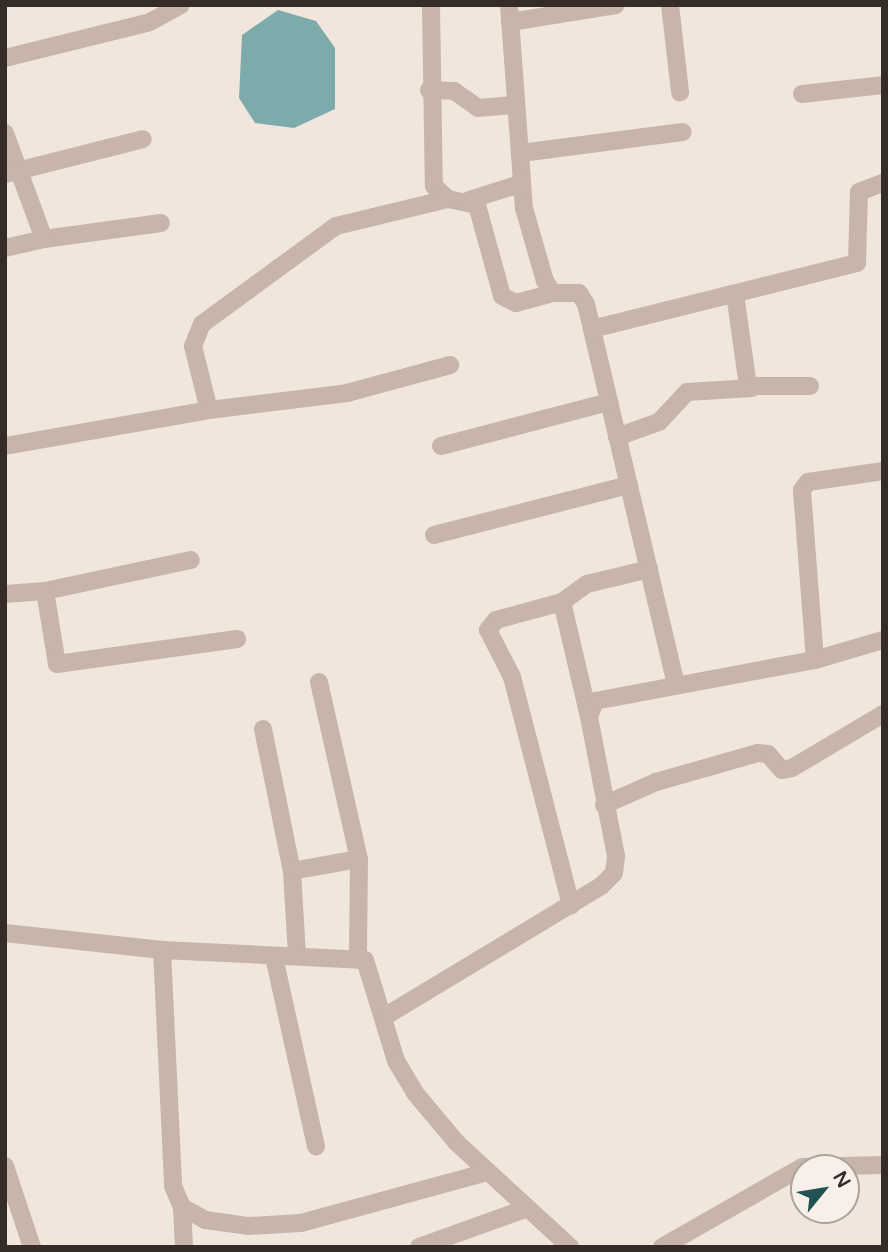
<!DOCTYPE html>
<html>
<head>
<meta charset="utf-8">
<style>
	body { margin:0 }
	#map { position:relative; width:888px; height:1252px; overflow:hidden; background:#f0e6dc; font-family:"Varela Round",sans-serif }
	div>[style] { position:absolute }
	.water>* { inset:0; background:#7dabab }
	.minor>* { height:18px; margin:-9px; padding:0 9px; transform-origin:9px; border-radius:9px; background:#c8b5a9 }
	span { translate:-50% -50%; white-space:nowrap; text-align:center; line-height:1.15; -webkit-text-stroke:5px #f8f0e8; paint-order:stroke }
	.frame { position:absolute; inset:0; border:7px solid #352c28; pointer-events:none }
	.north { position:absolute; left:790px; top:1154px; width:70px; height:70px; box-sizing:border-box; background:#f8f0e8; border:2px solid #aaa29b; border-radius:50%; rotate:60deg; font-size:19px; font-weight:700; line-height:28px; text-align:center; color:#352c28 }
	.north::after { content:''; display:block; margin:auto; width:24px; height:32px; background:#215354; clip-path:polygon(50% 0,100% 100%,50% 72%,0 100%) }
</style>
</head>
<body>
<div id="map">
	<div class="water">
		<div style="clip-path:polygon(278px 10px,316px 21px,335px 48px,335px 109px,294px 128px,255px 123px,239px 98px,242px 35px)"></div>
	</div>
	<div class="minor">
		<div style="left:431px;top:5px;width:181px;rotate:89.1deg"></div>
		<div style="left:434px;top:186px;width:19px;rotate:43deg"></div>
		<div style="left:448px;top:199px;width:30px;rotate:12deg"></div>
		<div style="left:477px;top:205px;width:94px;rotate:74.6deg"></div>
		<div style="left:502px;top:296px;width:16px;rotate:27deg"></div>
		<div style="left:516px;top:303px;width:38px;rotate:-15deg"></div>
		<div style="left:509px;top:5px;width:204px;rotate:85.8deg"></div>
		<div style="left:524px;top:208px;width:76px;rotate:74deg"></div>
		<div style="left:545px;top:281px;width:14px;rotate:56deg"></div>
		<div style="left:553px;top:293px;width:26px"></div>
		<div style="left:579px;top:293px;width:13px;rotate:58deg"></div>
		<div style="left:586px;top:304px;width:391px;rotate:76.7deg"></div>
		<div style="left:670px;top:5px;width:88px;rotate:83.4deg"></div>
		<div style="left:510px;top:22px;width:107px;rotate:-9.1deg"></div>
		<div style="left:5px;top:58px;width:149px;rotate:-13.9deg"></div>
		<div style="left:150px;top:22px;width:35px;rotate:-29deg"></div>
		<div style="left:429px;top:90px;width:25px;rotate:2deg"></div>
		<div style="left:454px;top:91px;width:29px;rotate:35deg"></div>
		<div style="left:478px;top:108px;width:37px;rotate:-5deg"></div>
		<div style="left:802px;top:94px;width:81px;rotate:-6.3deg"></div>
		<div style="left:5px;top:133px;width:113px;rotate:69.8deg"></div>
		<div style="left:44px;top:239px;width:118px;rotate:-7.8deg"></div>
		<div style="left:521px;top:153px;width:163px;rotate:-7.4deg"></div>
		<div style="left:5px;top:174px;width:142px;rotate:-14.2deg"></div>
		<div style="left:469px;top:200px;width:53px;rotate:-17.4deg"></div>
		<div style="left:5px;top:248px;width:40px;rotate:-13deg"></div>
		<div style="left:735px;top:294px;width:93px;rotate:82deg"></div>
		<div style="left:748px;top:386px;width:62px"></div>
		<div style="left:592px;top:329px;width:273px;rotate:-14deg"></div>
		<div style="left:857px;top:263px;width:71px;rotate:-88.4deg"></div>
		<div style="left:859px;top:192px;width:26px;rotate:-21deg"></div>
		<div style="left:209px;top:410px;width:66px;rotate:-104deg"></div>
		<div style="left:193px;top:346px;width:24px;rotate:-68deg"></div>
		<div style="left:202px;top:324px;width:166px;rotate:-36.2deg"></div>
		<div style="left:336px;top:226px;width:115px;rotate:-13.6deg"></div>
		<div style="left:617px;top:437px;width:45px;rotate:-19.7deg"></div>
		<div style="left:659px;top:422px;width:41px;rotate:-47deg"></div>
		<div style="left:687px;top:392px;width:65px;rotate:-3.5deg"></div>
		<div style="left:5px;top:446px;width:207px;rotate:-10deg"></div>
		<div style="left:209px;top:410px;width:139px;rotate:-7deg"></div>
		<div style="left:347px;top:393px;width:107px;rotate:-15.2deg"></div>
		<div style="left:441px;top:446px;width:174px;rotate:-14.7deg"></div>
		<div style="left:434px;top:535px;width:201px;rotate:-14.4deg"></div>
		<div style="left:45px;top:591px;width:149px;rotate:-12deg"></div>
		<div style="left:5px;top:594px;width:40px;rotate:-4.3deg"></div>
		<div style="left:45px;top:591px;width:74px;rotate:80.7deg"></div>
		<div style="left:57px;top:664px;width:182px;rotate:-7.9deg"></div>
		<div style="left:562px;top:602px;width:68px;rotate:164.7deg"></div>
		<div style="left:496px;top:620px;width:13px;rotate:129deg"></div>
		<div style="left:488px;top:630px;width:53px;rotate:62.9deg"></div>
		<div style="left:512px;top:677px;width:236px;rotate:75.5deg"></div>
		<div style="left:815px;top:660px;width:170px;rotate:-94.4deg"></div>
		<div style="left:802px;top:490px;width:10px;rotate:-53deg"></div>
		<div style="left:808px;top:482px;width:76px;rotate:-8.3deg"></div>
		<div style="left:319px;top:682px;width:181px;rotate:77.3deg"></div>
		<div style="left:359px;top:859px;width:99px;rotate:90.6deg"></div>
		<div style="left:589px;top:717px;width:118px;rotate:-103.2deg"></div>
		<div style="left:562px;top:602px;width:31px;rotate:-36deg"></div>
		<div style="left:587px;top:584px;width:64px;rotate:-13.6deg"></div>
		<div style="left:263px;top:729px;width:145px;rotate:78.5deg"></div>
		<div style="left:292px;top:871px;width:83px;rotate:86.6deg"></div>
		<div style="left:604px;top:805px;width:57px;rotate:-23.9deg"></div>
		<div style="left:656px;top:782px;width:106px;rotate:-15.9deg"></div>
		<div style="left:758px;top:753px;width:10px;rotate:6deg"></div>
		<div style="left:768px;top:754px;width:21px;rotate:49deg"></div>
		<div style="left:782px;top:770px;width:10px;rotate:-11deg"></div>
		<div style="left:792px;top:768px;width:106px;rotate:-30.7deg"></div>
		<div style="left:292px;top:871px;width:68px;rotate:-10.2deg"></div>
		<div style="left:5px;top:933px;width:158px;rotate:6.2deg"></div>
		<div style="left:162px;top:950px;width:203px;rotate:2.8deg"></div>
		<div style="left:365px;top:960px;width:106px;rotate:72.9deg"></div>
		<div style="left:396px;top:1061px;width:37px;rotate:59deg"></div>
		<div style="left:415px;top:1093px;width:65px;rotate:50deg"></div>
		<div style="left:457px;top:1143px;width:154px;rotate:42.6deg"></div>
		<div style="left:162px;top:950px;width:236px;rotate:87.3deg"></div>
		<div style="left:173px;top:1186px;width:23px;rotate:67deg"></div>
		<div style="left:182px;top:1207px;width:26px;rotate:29deg"></div>
		<div style="left:205px;top:1220px;width:43px;rotate:7.9deg"></div>
		<div style="left:248px;top:1226px;width:53px;rotate:-3.2deg"></div>
		<div style="left:301px;top:1223px;width:193px;rotate:-15.3deg"></div>
		<div style="left:274px;top:957px;width:194px;rotate:77.5deg"></div>
		<div style="left:384px;top:1017px;width:253px;rotate:-31.1deg"></div>
		<div style="left:601px;top:886px;width:18px;rotate:-45deg"></div>
		<div style="left:614px;top:873px;width:17px;rotate:-83deg"></div>
		<div style="left:616px;top:856px;width:142px;rotate:-101deg"></div>
		<div style="left:589px;top:717px;width:17px;rotate:-69deg"></div>
		<div style="left:595px;top:701px;width:224px;rotate:-10.6deg"></div>
		<div style="left:815px;top:660px;width:71px;rotate:-16.4deg"></div>
		<div style="left:5px;top:1166px;width:85px;rotate:71.6deg"></div>
		<div style="left:182px;top:1207px;width:40px;rotate:87.1deg"></div>
		<div style="left:419px;top:1247px;width:113px;rotate:-19.7deg"></div>
		<div style="left:662px;top:1247px;width:161px;rotate:-29.7deg"></div>
		<div style="left:802px;top:1167px;width:81px;rotate:-1.4deg"></div>
	</div>
	<div class="frame"></div>
	<div class="north">N</div>
</div>
</body>
</html>
